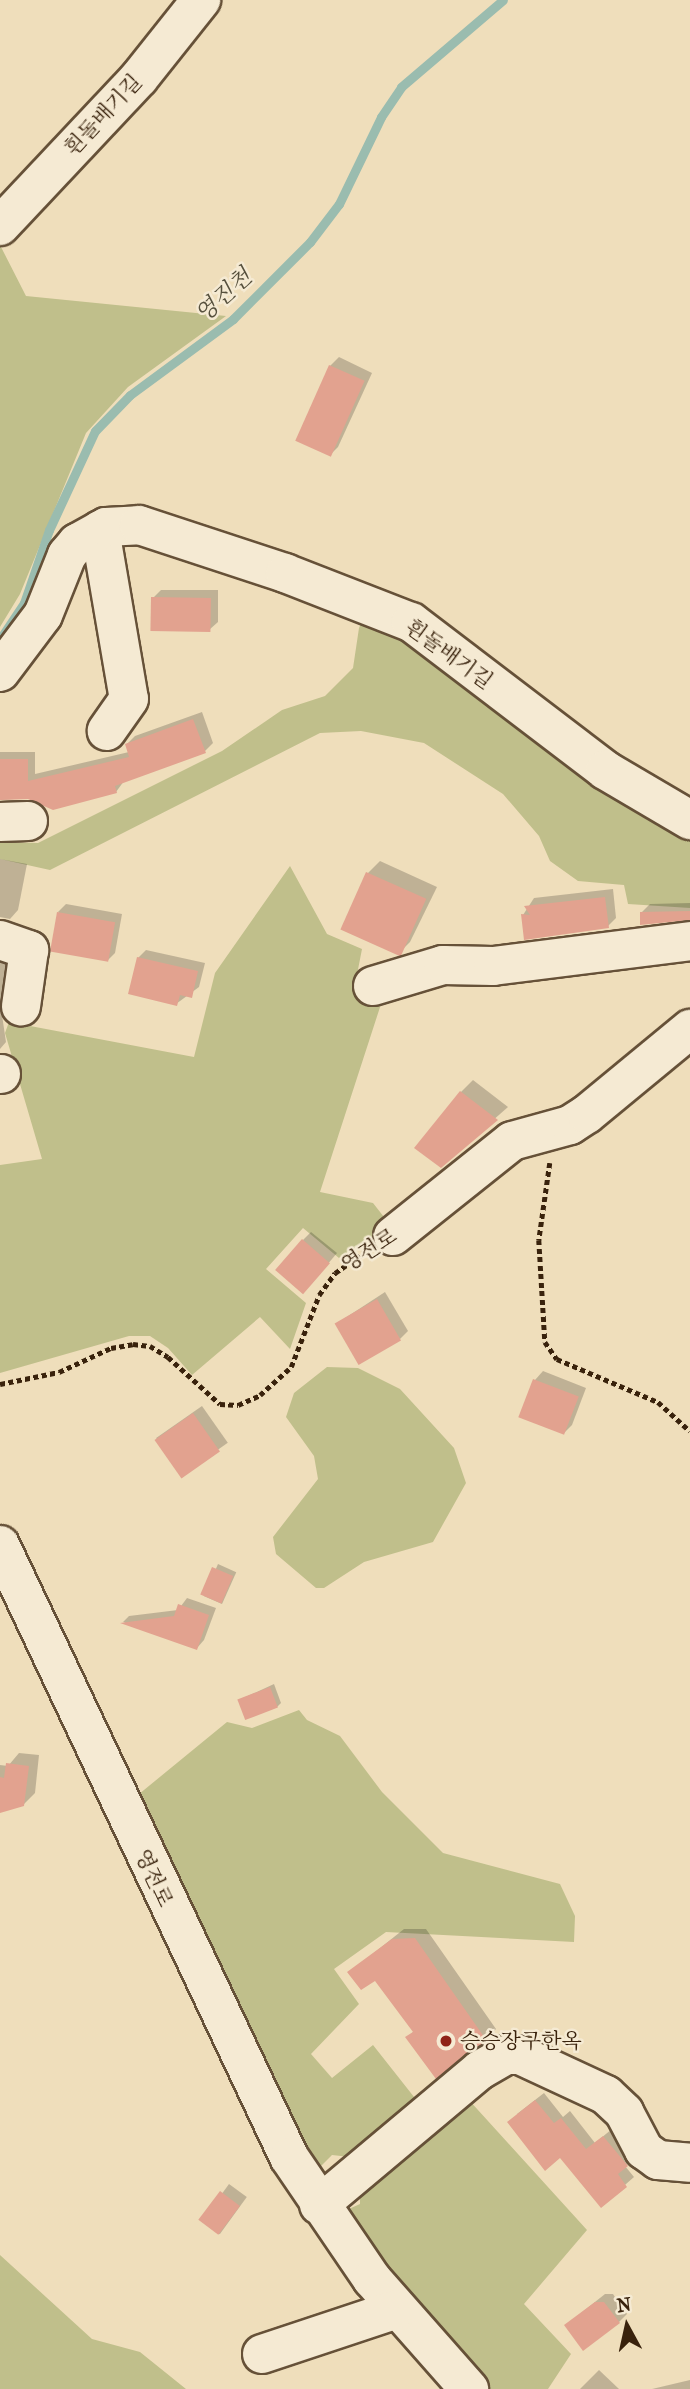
<!DOCTYPE html>
<html>
<head>
<meta charset="utf-8">
<style>
	body { margin:0 }
	#map { position:relative; width:690px; height:2389px; overflow:hidden; background:#efdebb; font-family:"IM FELL French Canon","Noto Serif KR",serif }
	div>[style] { position:absolute }
	.green>* { inset:0; background:#c0bf8b }
	.shadow>* { inset:0; background:#0003; transform-origin:0 0 }
	.stream>* { height:9px; margin:-4.5px; padding:0 4.5px; transform-origin:4.5px; border-radius:4.5px; background:#9abcaf }
	.building>* { inset:0; background:#e2a28f; transform-origin:0 0 }
	.path>* { height:4.5px; margin-top:-2.25px; transform-origin:0; background:repeating-linear-gradient(90deg,#39220c 0 5px,transparent 0 8.5px) }
	.roads { filter:drop-shadow(2px 0 #665138) drop-shadow(-2px 0 #665138) drop-shadow(0 2px #665138) drop-shadow(0 -2px #665138) }
	.minor>* { height:38px; margin:-19px; padding:0 19px; transform-origin:19px; border-radius:19px; background:#f5ead3 }
	.dots>* { width:19px; height:19px; translate:-50% -50%; box-sizing:border-box; border:4px solid #f5ead3; border-radius:50% }
	span { translate:-50% -50%; white-space:nowrap; text-align:center; line-height:1.15; -webkit-text-stroke:5px #f5ead3; paint-order:stroke }
	.street-label { font-size:21px; color:#39220c }
	.poi-label { font-size:21px; color:#39220c }
	.left { translate:0 -50%; text-align:left }
	.water-label { font-size:23px; color:#56503d; font-style:italic }
	.north { position:absolute; left:592px; top:2291px; width:70px; height:70px; -webkit-text-stroke:5px #f5ead3; paint-order:stroke; rotate:352deg; font-size:19px; font-weight:700; line-height:28px; text-align:center; color:#39220c }
	.north::after { content:''; display:block; margin:auto; width:24px; height:32px; background:#39220c; clip-path:polygon(50% 0,100% 100%,50% 72%,0 100%) }
</style>
</head>
<body>
<div id="map">
	<div class="green">
		<div style="clip-path:polygon(0 245px,26px 296px,226px 316px,128px 387px,86px 433px,20px 594px,0 627px)"></div>
		<div style="clip-path:polygon(375px 615px,690px 826px,690px 908px,628px 904px,624px 885px,578px 881px,550px 861px,539px 836px,503px 794px,424px 743px,361px 731px,320px 733px,50px 870px,0 859px,0 842px,38px 843px,222px 751px,282px 710px,325px 696px,353px 668px,359px 628px,364px 617px)"></div>
		<div style="clip-path:polygon(290px 866px,327px 934px,362px 949px,354px 990px,382px 1001px,320px 1192px,373px 1203px,391px 1226px,339px 1258px,303px 1228px,266px 1269px,306px 1303px,290px 1349px,260px 1317px,192px 1375px,168px 1348px,150px 1336px,129px 1336px,0 1373px,0 1165px,42px 1159px,5px 1033px,9px 1022px,194px 1057px,215px 973px)"></div>
		<div style="clip-path:polygon(327px 1367px,358px 1368px,400px 1389px,454px 1448px,466px 1483px,433px 1542px,364px 1562px,324px 1588px,316px 1588px,276px 1554px,273px 1537px,318px 1479px,314px 1456px,286px 1417px,294px 1393px)"></div>
		<div style="clip-path:polygon(299px 1710px,307px 1720px,340px 1736px,382px 1792px,443px 1853px,560px 1884px,575px 1916px,574px 1942px,386px 1932px,334px 1969px,359px 2004px,311px 2054px,332px 2078px,373px 2045px,418px 2102px,350px 2157px,332px 2155px,317px 2170px,133px 1799px,227px 1722px,252px 1728px)"></div>
		<div style="clip-path:polygon(468px 2099px,587px 2230px,524px 2304px,571px 2354px,548px 2389px,489px 2389px,448px 2346px,342px 2212px,360px 2204px,360px 2182px)"></div>
		<div style="clip-path:polygon(0 2255px,92px 2339px,140px 2352px,186px 2389px,0 2389px)"></div>
	</div>
	<div class="shadow">
		<div style="clip-path:polygon(339px 357px,372px 373px,338px 447px,330px 455px,297px 439px,330px 366px)"></div>
		<div style="clip-path:polygon(161px 590px,218px 590px,218px 622px,209px 630px,153px 598px)"></div>
		<div style="clip-path:polygon(202px 712px,213px 743px,205px 751px,124px 781px,116px 792px,0 800px,0 752px,35px 752px,35px 774px,129px 752px,127px 744px,135px 736px)"></div>
		<div style="clip-path:polygon(0 859px,27px 864px,18px 910px,10px 919px,0 917px)"></div>
		<div style="clip-path:polygon(380px 861px,437px 887px,410px 942px,398px 954px,343px 929px,368px 873px)"></div>
		<div style="clip-path:polygon(613px 889px,616px 918px,608px 926px,523px 915px,534px 898px)"></div>
		<div style="clip-path:polygon(690px 903px,690px 918px,641px 913px,650px 904px)"></div>
		<div style="clip-path:polygon(66px 904px,122px 914px,115px 953px,107px 961px,58px 912px)"></div>
		<div style="clip-path:polygon(0 948px,12px 956px,2px 1015px,6px 1042px,0 1049px)"></div>
		<div style="clip-path:polygon(146px 950px,205px 963px,199px 987px,176px 1004px,138px 958px)"></div>
		<div style="clip-path:polygon(473px 1080px,508px 1107px,441px 1166px,461px 1092px)"></div>
		<div style="clip-path:polygon(311px 1232px,337px 1253px,312px 1283px,303px 1240px)"></div>
		<div style="clip-path:polygon(385px 1292px,408px 1331px,400px 1339px,336px 1324px)"></div>
		<div style="clip-path:polygon(543px 1371px,586px 1388px,572px 1425px,564px 1433px,520px 1416px,535px 1380px)"></div>
		<div style="left:202px;top:1406px;width:45px;height:56px;rotate:55deg"></div>
		<div style="left:218px;top:1564px;width:20px;height:35px;rotate:24deg"></div>
		<div style="clip-path:polygon(187px 1598px,216px 1608px,204px 1640px,197px 1648px,123px 1622px,129px 1616px,178px 1610px)"></div>
		<div style="clip-path:polygon(274px 1684px,281px 1703px,277px 1707px,239px 1700px)"></div>
		<div style="clip-path:polygon(19px 1753px,39px 1755px,35px 1793px,23px 1805px,0 1811px,0 1765px,8px 1766px)"></div>
		<div style="clip-path:polygon(404px 1929px,426px 1929px,496px 2029px,486px 2039px,408px 2037px,414px 2031px,375px 1978px,350px 1972px)"></div>
		<div style="clip-path:polygon(544px 2093px,563px 2117px,570px 2111px,595px 2143px,612px 2129px,634px 2157px,625px 2166px,634px 2177px,601px 2206px,561px 2156px,517px 2114px)"></div>
		<div style="left:229px;top:2184px;width:22px;height:46px;rotate:36deg"></div>
		<div style="clip-path:polygon(605px 2294px,613px 2294px,627px 2314px,619px 2322px,566px 2325px)"></div>
		<div style="clip-path:polygon(599px 2370px,619px 2389px,580px 2389px)"></div>
		<div style="clip-path:polygon(690px 2380px,690px 2389px,652px 2389px)"></div>
	</div>
	<div class="stream">
		<div style="left:0;top:639px;width:43px;rotate:-56.3deg"></div>
		<div style="left:24px;top:603px;width:77px;rotate:-71.1deg"></div>
		<div style="left:49px;top:530px;width:109px;rotate:-65.1deg"></div>
		<div style="left:95px;top:431px;width:50px;rotate:-45.8deg"></div>
		<div style="left:130px;top:395px;width:128px;rotate:-36.4deg"></div>
		<div style="left:233px;top:319px;width:109px;rotate:-45deg"></div>
		<div style="left:310px;top:242px;width:48px;rotate:-52.7deg"></div>
		<div style="left:339px;top:204px;width:97px;rotate:-64.2deg"></div>
		<div style="left:381px;top:117px;width:36px;rotate:-56deg"></div>
		<div style="left:401px;top:87px;width:134px;rotate:-40.5deg"></div>
	</div>
	<div class="building">
		<div style="left:329px;top:365px;width:39px;height:83px;rotate:24deg"></div>
		<div style="left:151px;top:597px;width:60px;height:34px;rotate:1deg"></div>
		<div style="clip-path:polygon(193px 719px,206px 753px,115px 786px,117px 793px,53px 810px,28px 799px,0 800px,0 759px,28px 759px,28px 781px,129px 757px,125px 744px)"></div>
		<div style="left:366px;top:872px;width:66px;height:63px;rotate:24deg"></div>
		<div style="clip-path:polygon(605px 897px,609px 928px,524px 940px,521px 914px,530px 915px,524px 906px)"></div>
		<div style="clip-path:polygon(690px 911px,690px 920px,640px 925px,640px 912px)"></div>
		<div style="left:57px;top:912px;width:59px;height:40px;rotate:10deg"></div>
		<div style="clip-path:polygon(137px 957px,198px 971px,192px 998px,180px 995px,177px 1006px,128px 994px)"></div>
		<div style="clip-path:polygon(460px 1091px,498px 1120px,441px 1168px,414px 1148px)"></div>
		<div style="left:302px;top:1239px;width:37px;height:41px;rotate:41deg"></div>
		<div style="left:377px;top:1299px;width:48px;height:49px;rotate:60deg"></div>
		<div style="left:533px;top:1379px;width:49px;height:41px;rotate:21deg"></div>
		<div style="left:193px;top:1413px;width:47px;height:47px;rotate:55deg"></div>
		<div style="left:212px;top:1567px;width:23px;height:30px;rotate:23deg"></div>
		<div style="clip-path:polygon(178px 1604px,209px 1615px,197px 1650px,120px 1623px,174px 1616px)"></div>
		<div style="left:270px;top:1687px;width:22px;height:35px;rotate:69deg"></div>
		<div style="clip-path:polygon(6px 1763px,29px 1766px,24px 1806px,0 1813px,0 1777px,4px 1778px)"></div>
		<div style="clip-path:polygon(415px 1938px,487px 2041px,436px 2079px,405px 2037px,413px 2032px,375px 1981px,361px 1990px,347px 1972px,392px 1939px)"></div>
		<div style="clip-path:polygon(535px 2100px,554px 2123px,561px 2118px,586px 2149px,603px 2136px,628px 2166px,618px 2174px,627px 2187px,601px 2208px,560px 2158px,545px 2171px,507px 2122px)"></div>
		<div style="left:220px;top:2191px;width:25px;height:36px;rotate:37deg"></div>
		<div style="clip-path:polygon(595px 2302px,604px 2302px,620px 2323px,583px 2351px,564px 2325px)"></div>
	</div>
	<div class="path">
		<div style="left:550px;top:1163px;width:78px;rotate:98.1deg"></div>
		<div style="left:539px;top:1240px;width:102px;rotate:86.6deg"></div>
		<div style="left:545px;top:1342px;width:21px;rotate:55deg"></div>
		<div style="left:557px;top:1359px;width:110px;rotate:23.1deg"></div>
		<div style="left:658px;top:1402px;width:43px;rotate:42.2deg"></div>
		<div style="left:0;top:1384px;width:60px;rotate:-11.5deg"></div>
		<div style="left:59px;top:1372px;width:57px;rotate:-24.8deg"></div>
		<div style="left:111px;top:1348px;width:22px;rotate:-10deg"></div>
		<div style="left:133px;top:1344px;width:17px;rotate:7deg"></div>
		<div style="left:150px;top:1346px;width:21px;rotate:31deg"></div>
		<div style="left:168px;top:1357px;width:70px;rotate:42.1deg"></div>
		<div style="left:220px;top:1404px;width:18px;rotate:3deg"></div>
		<div style="left:238px;top:1405px;width:24px;rotate:-24deg"></div>
		<div style="left:260px;top:1395px;width:42px;rotate:-42.1deg"></div>
		<div style="left:291px;top:1367px;width:77px;rotate:-68.7deg"></div>
		<div style="left:319px;top:1295px;width:27px;rotate:-54deg"></div>
		<div style="left:335px;top:1273px;width:38px;rotate:-35deg"></div>
	</div>
	<div class="roads">
		<div class="minor">
			<div style="left:0;top:226px;width:203px;rotate:-46.8deg"></div>
			<div style="left:139px;top:78px;width:100px;rotate:-51.5deg"></div>
			<div style="left:100px;top:530px;width:171px;rotate:80.3deg"></div>
			<div style="left:129px;top:699px;width:39px;rotate:125deg"></div>
			<div style="left:0;top:672px;width:71px;rotate:-53deg"></div>
			<div style="left:43px;top:615px;width:65px;rotate:-68.2deg"></div>
			<div style="left:67px;top:555px;width:16px;rotate:-50deg"></div>
			<div style="left:77px;top:543px;width:33px;rotate:-29deg"></div>
			<div style="left:106px;top:527px;width:33px;rotate:-3deg"></div>
			<div style="left:139px;top:525px;width:154px;rotate:18.2deg"></div>
			<div style="left:285px;top:573px;width:135px;rotate:21.3deg"></div>
			<div style="left:411px;top:622px;width:244px;rotate:37.3deg"></div>
			<div style="left:605px;top:770px;width:99px;rotate:30.5deg"></div>
			<div style="left:0;top:822px;width:28px;rotate:-2deg"></div>
			<div style="left:0;top:940px;width:31px;rotate:19deg"></div>
			<div style="left:29px;top:950px;width:57px;rotate:98.1deg"></div>
			<div style="left:373px;top:986px;width:73px;rotate:-16.7deg"></div>
			<div style="left:443px;top:965px;width:50px;rotate:1.1deg"></div>
			<div style="left:493px;top:966px;width:199px;rotate:-7.2deg"></div>
			<div style="left:0;top:1074px;width:1px"></div>
			<div style="left:393px;top:1236px;width:152px;rotate:-38.6deg"></div>
			<div style="left:512px;top:1141px;width:60px;rotate:-15.4deg"></div>
			<div style="left:570px;top:1125px;width:20px;rotate:-33deg"></div>
			<div style="left:587px;top:1114px;width:134px;rotate:-39.5deg"></div>
			<div style="left:0;top:1545px;width:677px;rotate:64.72deg"></div>
			<div style="left:289px;top:2157px;width:148px;rotate:55.8deg"></div>
			<div style="left:372px;top:2279px;width:147px;rotate:48.6deg"></div>
			<div style="left:319px;top:2205px;width:210px;rotate:-40deg"></div>
			<div style="left:480px;top:2070px;width:30px;rotate:-30deg"></div>
			<div style="left:506px;top:2055px;width:14px"></div>
			<div style="left:520px;top:2055px;width:95px;rotate:24.9deg"></div>
			<div style="left:606px;top:2095px;width:25px;rotate:43deg"></div>
			<div style="left:624px;top:2112px;width:43px;rotate:62.2deg"></div>
			<div style="left:644px;top:2150px;width:17px;rotate:36deg"></div>
			<div style="left:658px;top:2160px;width:32px;rotate:5deg"></div>
			<div style="left:262px;top:2354px;width:142px;rotate:-18.4deg"></div>
		</div>
	</div>
	<div class="dots">
		<div style="left:446px;top:2041px;background:#8f2418"></div>
	</div>
	<div class="street-label">
		<span style="left:103px;top:115px;rotate:-47deg">흰돌배기길</span>
		<span style="left:449px;top:654px;rotate:36deg">흰돌배기길</span>
		<span style="left:369px;top:1250px;rotate:-33deg">영전로</span>
		<span style="left:154px;top:1878px;rotate:65deg">영전로</span>
	</div>
	<div class="poi-label">
		<span class="left" style="left:460px;top:2041px">승승장구한옥</span>
	</div>
	<div class="water-label">
		<span style="left:224px;top:296px;rotate:-42deg">영진천</span>
	</div>
	<div class="north">N</div>
</div>
</body>
</html>
